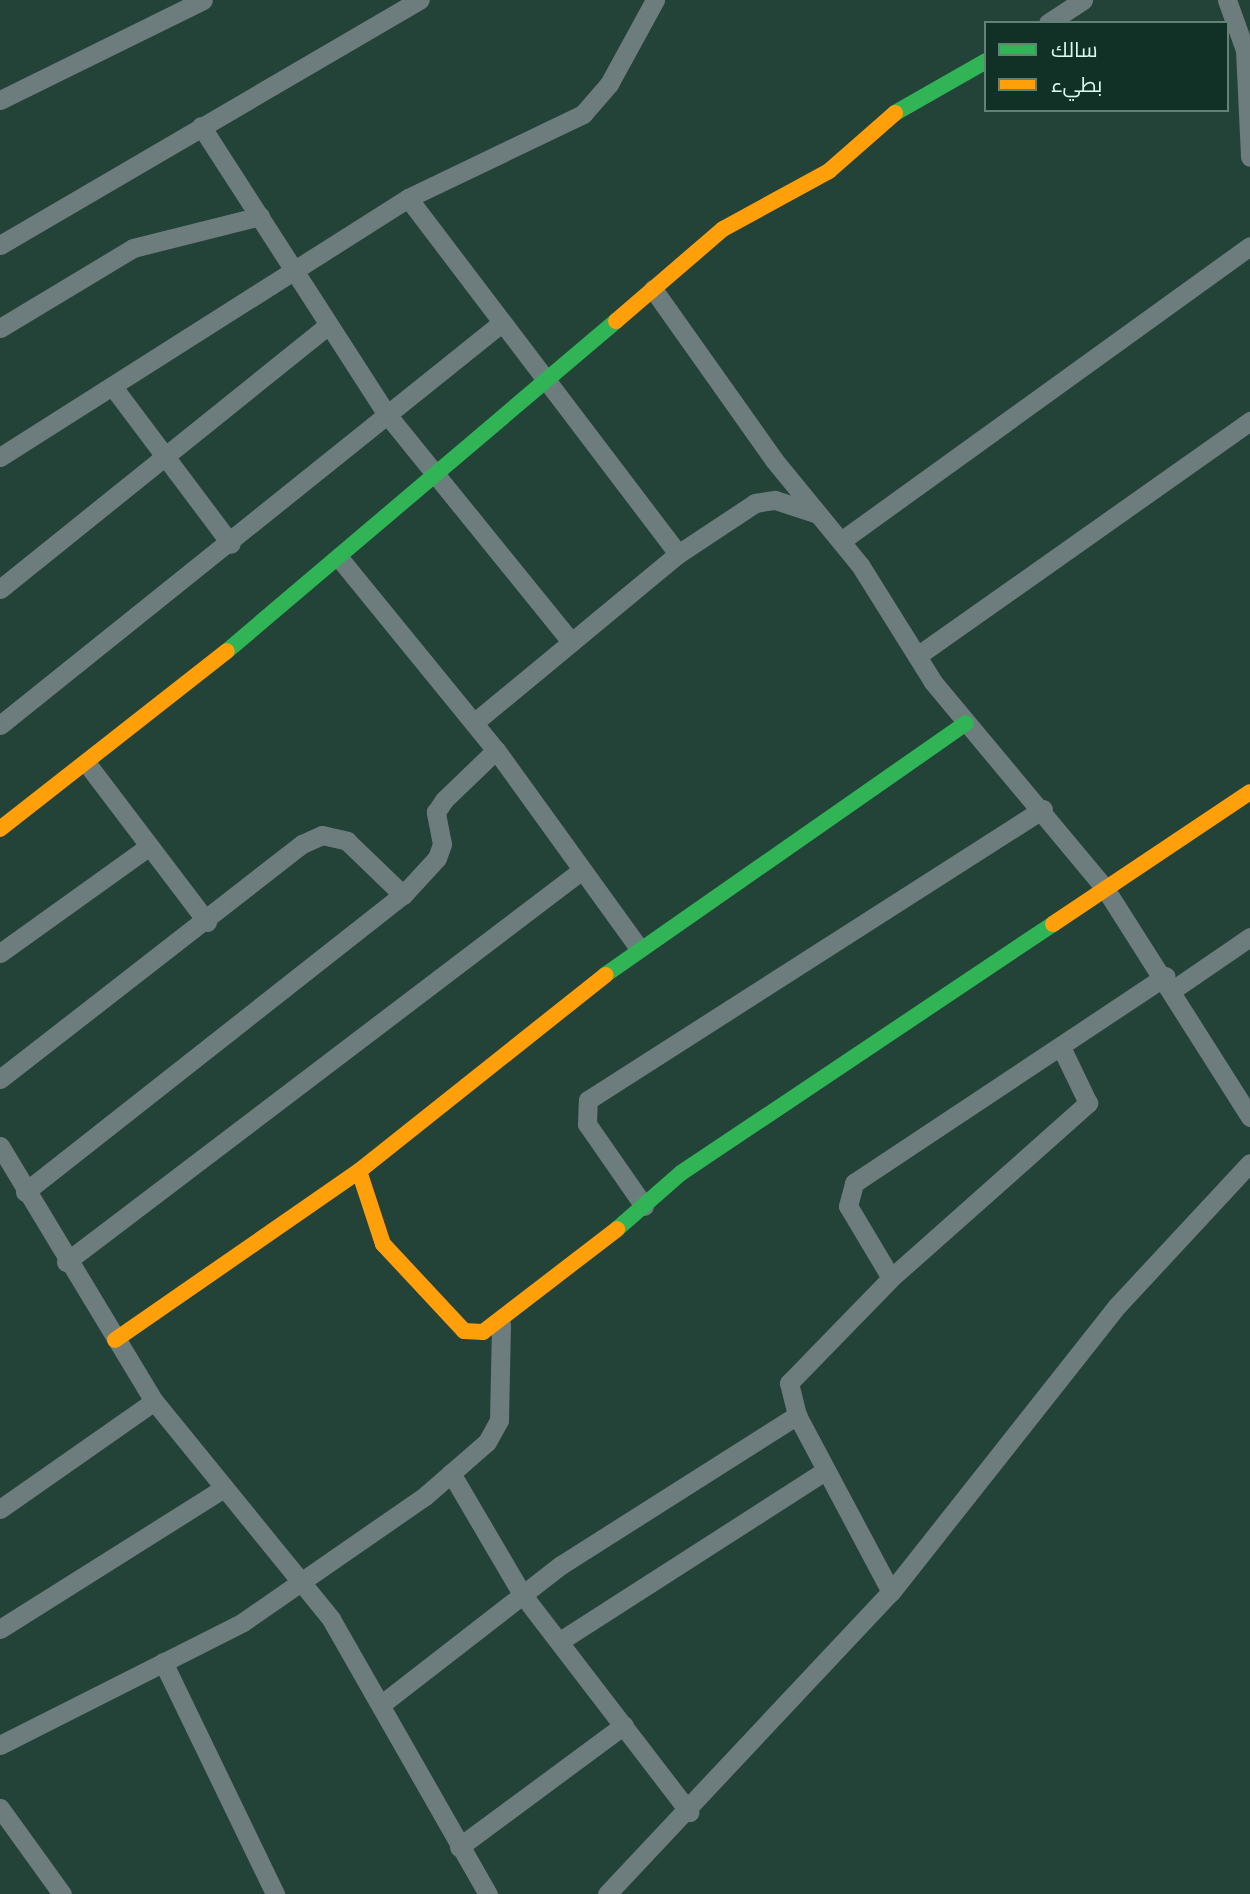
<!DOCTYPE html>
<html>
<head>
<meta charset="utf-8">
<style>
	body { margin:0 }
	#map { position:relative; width:1250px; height:1894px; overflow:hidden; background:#234238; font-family:"Asap Condensed",Cairo,sans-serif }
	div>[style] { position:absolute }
	.street>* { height:19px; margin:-9.5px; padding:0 9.5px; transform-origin:9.5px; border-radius:9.5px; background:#6d7c7d }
	.fast>* { height:16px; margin:-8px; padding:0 8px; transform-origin:8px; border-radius:8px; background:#30b455 }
	.slow>* { height:16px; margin:-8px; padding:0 8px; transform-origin:8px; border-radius:8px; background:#ff9f0a }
	span { translate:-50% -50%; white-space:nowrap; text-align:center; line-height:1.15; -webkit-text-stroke:6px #123126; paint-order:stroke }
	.legend { position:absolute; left:984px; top:21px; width:245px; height:91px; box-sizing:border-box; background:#123126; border:2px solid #628276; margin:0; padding:9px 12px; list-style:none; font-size:21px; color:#d9fcee }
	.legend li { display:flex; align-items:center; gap:14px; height:35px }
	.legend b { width:35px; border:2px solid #628276 }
</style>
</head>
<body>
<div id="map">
	<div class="street">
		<div style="left:1227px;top:0;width:53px;rotate:70.2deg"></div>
		<div style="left:1245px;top:50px;width:107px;rotate:87.3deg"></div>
		<div style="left:1048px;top:23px;width:42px;rotate:-33.3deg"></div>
		<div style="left:0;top:100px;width:226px;rotate:-26.2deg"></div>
		<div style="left:201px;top:126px;width:340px;rotate:57.2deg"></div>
		<div style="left:385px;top:412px;width:296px;rotate:51deg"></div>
		<div style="left:408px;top:198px;width:447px;rotate:52.8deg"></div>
		<div style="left:678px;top:554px;width:265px;rotate:140.4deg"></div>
		<div style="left:0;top:245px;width:486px;rotate:-30.3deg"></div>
		<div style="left:653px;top:289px;width:209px;rotate:54.7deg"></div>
		<div style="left:774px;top:460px;width:136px;rotate:50.7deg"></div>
		<div style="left:860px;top:565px;width:138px;rotate:58deg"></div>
		<div style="left:933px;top:682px;width:271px;rotate:50.2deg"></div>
		<div style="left:1106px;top:890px;width:269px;rotate:57.6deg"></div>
		<div style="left:0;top:328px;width:155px;rotate:-31deg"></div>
		<div style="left:133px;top:248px;width:131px;rotate:-14.1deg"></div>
		<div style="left:113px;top:387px;width:196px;rotate:53.1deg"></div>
		<div style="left:0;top:457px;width:483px;rotate:-32.4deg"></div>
		<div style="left:408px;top:198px;width:194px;rotate:-25.6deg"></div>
		<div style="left:583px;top:114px;width:40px;rotate:-49deg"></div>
		<div style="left:609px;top:84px;width:96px;rotate:-61.3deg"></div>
		<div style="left:841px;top:541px;width:504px;rotate:-35.8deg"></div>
		<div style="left:678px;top:554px;width:92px;rotate:-33.5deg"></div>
		<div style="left:755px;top:503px;width:20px;rotate:-9deg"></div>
		<div style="left:775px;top:500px;width:45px;rotate:18deg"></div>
		<div style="left:340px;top:559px;width:247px;rotate:50.8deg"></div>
		<div style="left:496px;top:750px;width:244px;rotate:54.2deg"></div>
		<div style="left:0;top:589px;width:420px;rotate:-38.8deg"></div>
		<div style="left:917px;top:656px;width:408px;rotate:-35.2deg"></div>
		<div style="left:0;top:725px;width:640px;rotate:-38.72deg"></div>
		<div style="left:88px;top:765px;width:197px;rotate:52.8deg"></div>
		<div style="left:0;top:953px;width:182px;rotate:-35.6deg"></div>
		<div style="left:1174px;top:989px;width:92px;rotate:-34.4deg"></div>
		<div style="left:0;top:1079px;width:383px;rotate:-37.9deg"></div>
		<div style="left:302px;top:844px;width:22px;rotate:-24deg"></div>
		<div style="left:322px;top:835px;width:26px;rotate:13deg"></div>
		<div style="left:347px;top:841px;width:78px;rotate:44deg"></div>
		<div style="left:0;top:1146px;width:298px;rotate:58.9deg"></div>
		<div style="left:154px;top:1401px;width:281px;rotate:50.9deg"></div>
		<div style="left:331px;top:1619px;width:317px;rotate:60.3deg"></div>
		<div style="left:25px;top:1192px;width:481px;rotate:-38.2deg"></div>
		<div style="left:403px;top:895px;width:50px;rotate:-47.4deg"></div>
		<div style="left:437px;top:858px;width:15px;rotate:-70deg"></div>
		<div style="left:442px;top:844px;width:33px;rotate:-101deg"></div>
		<div style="left:436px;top:812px;width:14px;rotate:-56deg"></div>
		<div style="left:444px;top:800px;width:72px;rotate:-43.9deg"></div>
		<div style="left:644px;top:1206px;width:100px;rotate:-124.8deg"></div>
		<div style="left:587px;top:1124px;width:24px;rotate:-88deg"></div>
		<div style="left:588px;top:1100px;width:540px;rotate:-32.6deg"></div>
		<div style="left:66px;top:1262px;width:648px;rotate:-37.22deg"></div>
		<div style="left:891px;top:1278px;width:84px;rotate:-120.8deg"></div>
		<div style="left:848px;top:1206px;width:24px;rotate:-75deg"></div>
		<div style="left:854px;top:1183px;width:374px;rotate:-33.6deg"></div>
		<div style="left:451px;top:1473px;width:140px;rotate:59.6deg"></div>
		<div style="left:522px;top:1594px;width:275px;rotate:52.5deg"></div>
		<div style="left:0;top:1509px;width:188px;rotate:-35deg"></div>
		<div style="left:891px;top:1592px;width:200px;rotate:-118deg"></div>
		<div style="left:797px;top:1415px;width:33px;rotate:-104deg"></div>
		<div style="left:789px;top:1383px;width:146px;rotate:-45.8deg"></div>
		<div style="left:891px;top:1278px;width:264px;rotate:-41.6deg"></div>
		<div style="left:1088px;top:1103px;width:62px;rotate:-115.7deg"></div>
		<div style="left:0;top:1629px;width:265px;rotate:-32.2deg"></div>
		<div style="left:560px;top:1641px;width:315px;rotate:-32.7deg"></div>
		<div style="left:163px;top:1662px;width:258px;rotate:64.2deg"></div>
		<div style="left:383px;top:1703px;width:225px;rotate:-37.8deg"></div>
		<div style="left:561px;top:1565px;width:280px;rotate:-32.4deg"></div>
		<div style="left:0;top:1745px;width:272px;rotate:-26.8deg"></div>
		<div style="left:243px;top:1622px;width:221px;rotate:-34.7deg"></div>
		<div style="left:425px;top:1496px;width:82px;rotate:-41.1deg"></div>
		<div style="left:487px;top:1442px;width:25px;rotate:-61deg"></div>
		<div style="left:499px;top:1420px;width:96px;rotate:-88.8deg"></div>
		<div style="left:0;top:1808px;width:106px;rotate:54.2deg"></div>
		<div style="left:459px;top:1847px;width:205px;rotate:-36.5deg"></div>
		<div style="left:607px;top:1894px;width:415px;rotate:-46.8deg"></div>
		<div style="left:891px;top:1592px;width:365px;rotate:-51.7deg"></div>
		<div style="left:1117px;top:1306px;width:195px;rotate:-47.1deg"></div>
	</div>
	<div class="fast">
		<div style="left:895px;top:113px;width:105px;rotate:-29.7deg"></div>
		<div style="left:227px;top:651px;width:510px;rotate:-40.31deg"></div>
		<div style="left:605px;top:975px;width:440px;rotate:-34.9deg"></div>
		<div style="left:617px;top:1229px;width:85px;rotate:-41.2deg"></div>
		<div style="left:681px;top:1173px;width:448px;rotate:-33.8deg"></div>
	</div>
	<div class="slow">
		<div style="left:616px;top:321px;width:141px;rotate:-40.7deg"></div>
		<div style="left:723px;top:229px;width:121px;rotate:-28.7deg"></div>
		<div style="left:829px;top:171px;width:88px;rotate:-41.3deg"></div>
		<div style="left:0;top:829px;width:288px;rotate:-38.1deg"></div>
		<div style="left:1053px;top:924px;width:237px;rotate:-33.8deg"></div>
		<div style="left:359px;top:1171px;width:77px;rotate:71.8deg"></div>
		<div style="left:383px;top:1244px;width:119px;rotate:47deg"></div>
		<div style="left:464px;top:1331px;width:19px;rotate:3deg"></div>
		<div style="left:483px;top:1332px;width:169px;rotate:-37.5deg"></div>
		<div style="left:115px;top:1340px;width:297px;rotate:-34.7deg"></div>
		<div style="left:359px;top:1171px;width:315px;rotate:-38.5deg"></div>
	</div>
	<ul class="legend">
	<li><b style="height:9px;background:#30b455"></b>سالك</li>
	<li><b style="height:9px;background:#ff9f0a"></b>بطيء</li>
	</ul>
</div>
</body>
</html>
